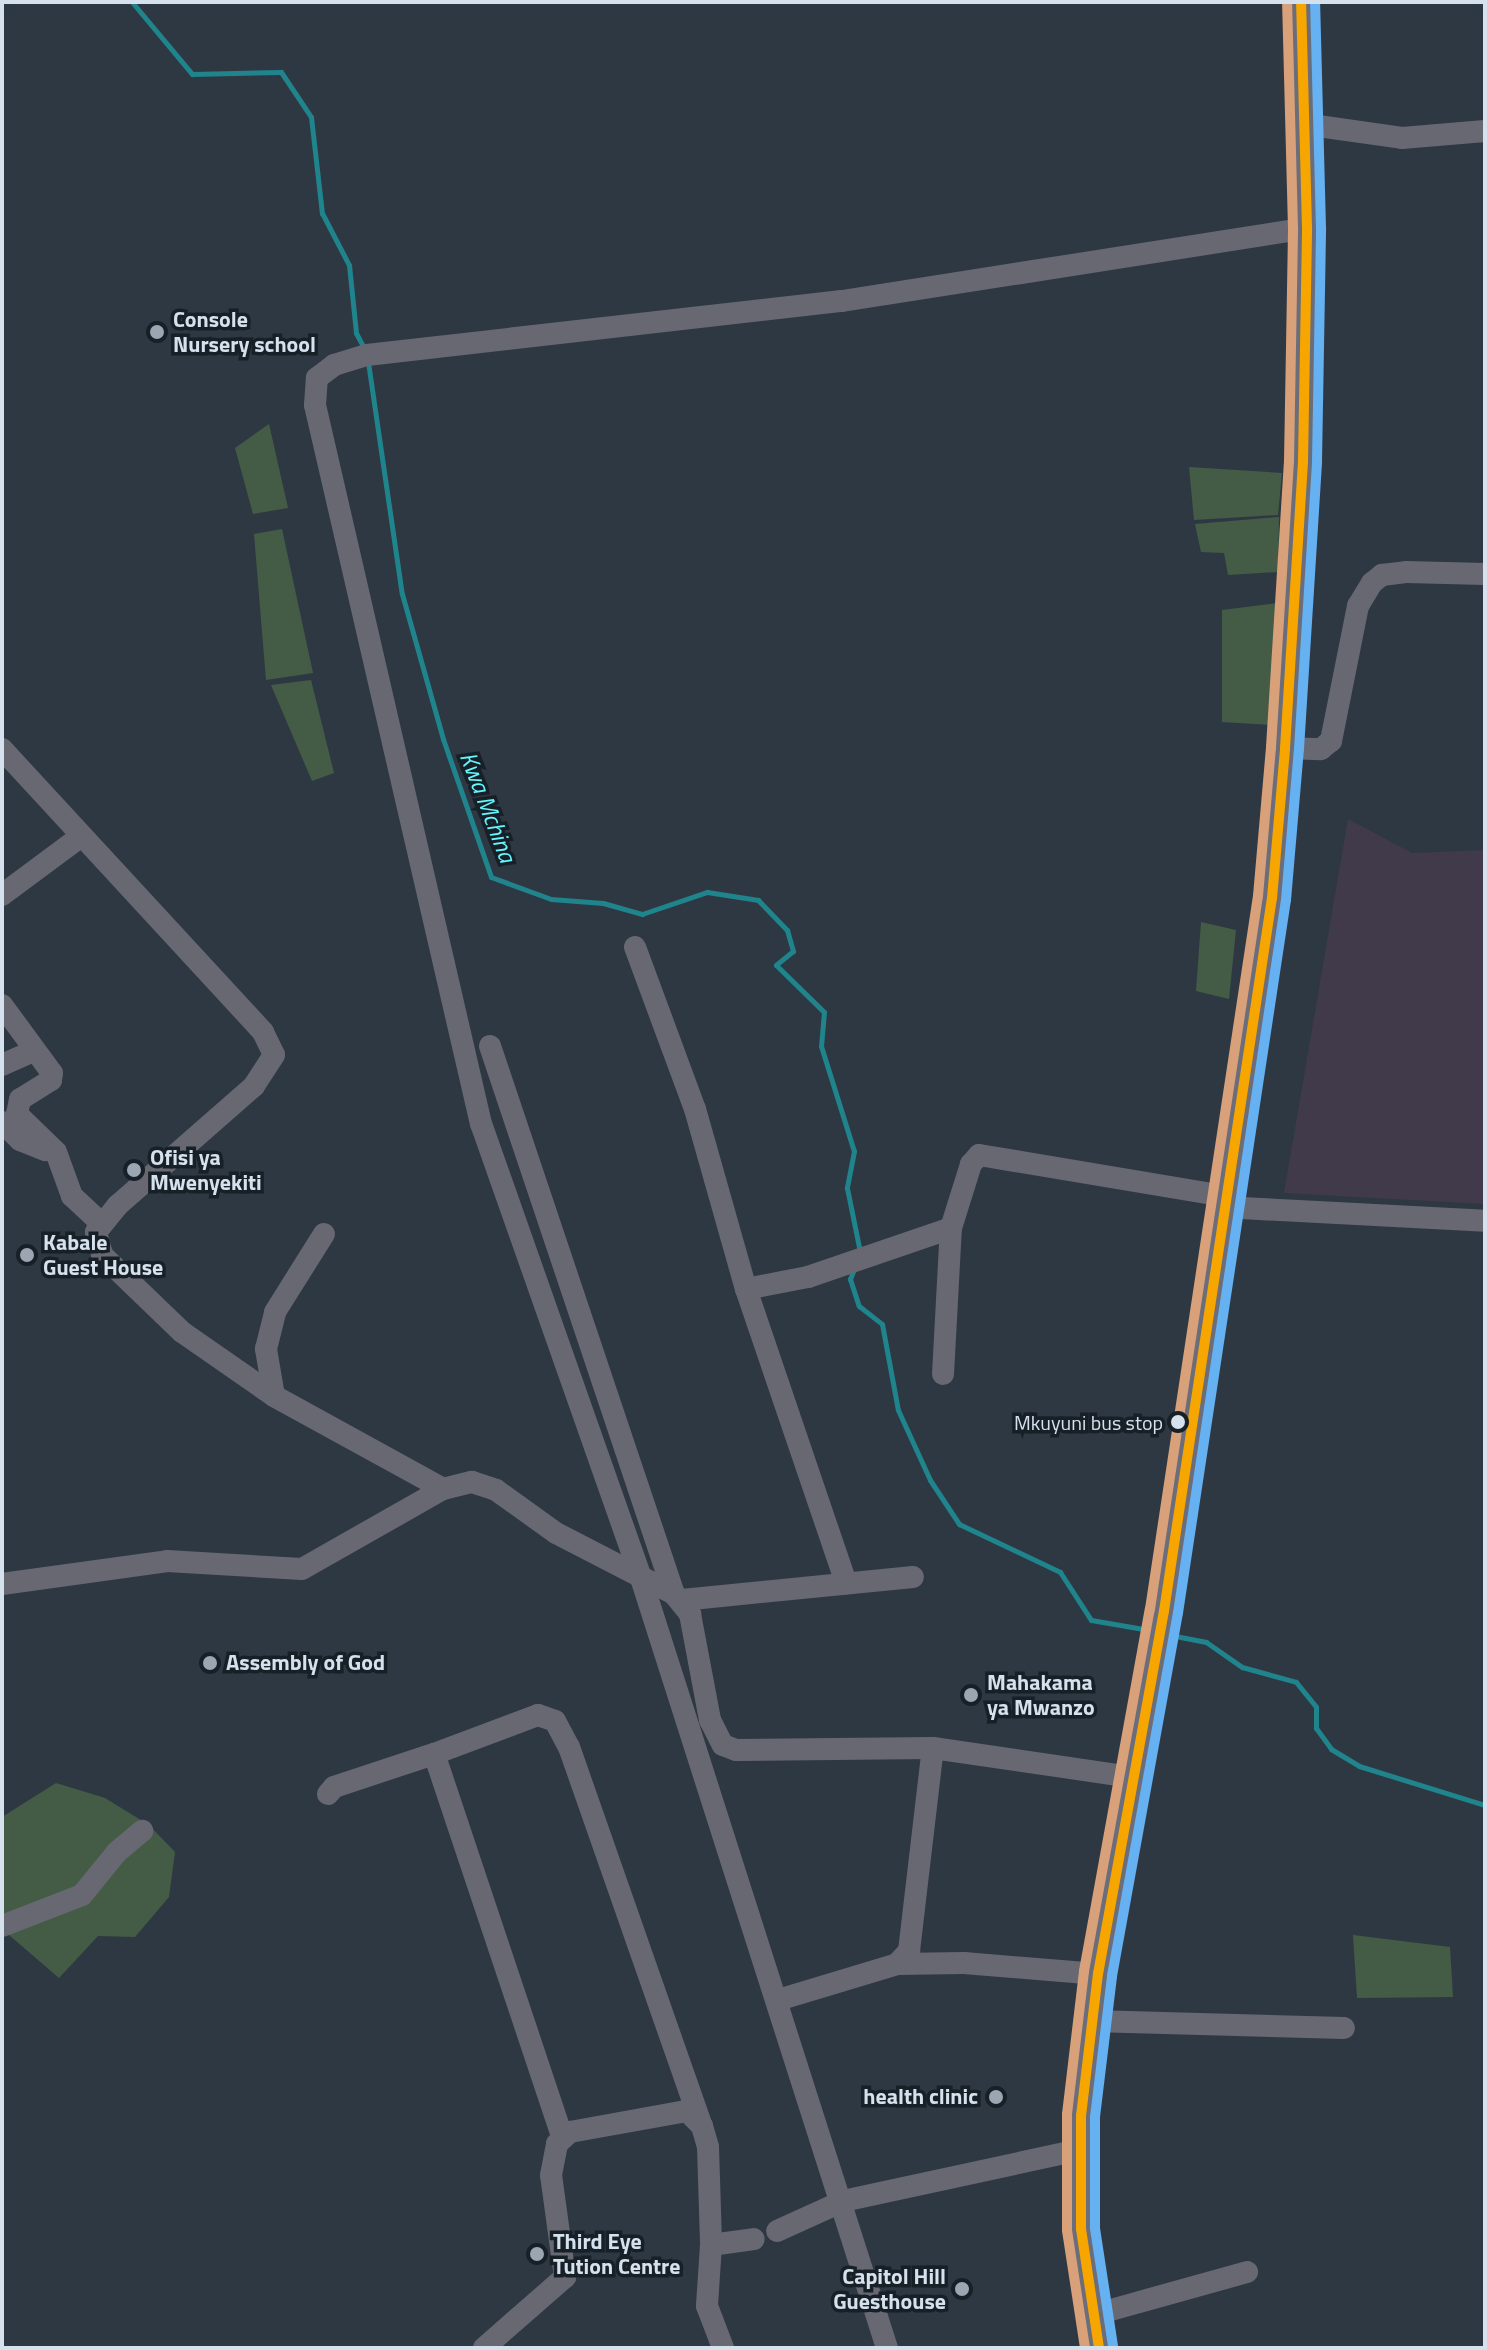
<!DOCTYPE html>
<html>
<head>
<meta charset="utf-8">
<style>
	body { margin:0 }
	#map { position:relative; width:1487px; height:2350px; overflow:hidden; background:#2e3843; font-family:"Titillium Web",sans-serif }
	div>[style] { position:absolute }
	.medical>* { inset:0; background:#403a4a }
	.green>* { inset:0; background:#445c46 }
	.stream>* { height:5px; margin:-2.5px; padding:0 2.5px; transform-origin:2.5px; border-radius:2.5px; background:#1f848b }
	.minor>* { height:22px; margin:-11px; padding:0 11px; transform-origin:11px; border-radius:11px; background:#686872 }
	.highway>* { height:30px; margin:-15px; padding:0 15px; transform-origin:15px; border-radius:15px; background:#6b6e7a }
	.bus-1>* { height:10px; margin:-5px; padding:0 5px; transform-origin:5px; border-radius:5px; background:#f7a600 }
	.bus-2>* { height:10px; margin:-5px; padding:0 5px; transform-origin:5px; border-radius:5px; background:#66b1f2 }
	.bus-3>* { height:10px; margin:-5px; padding:0 5px; transform-origin:5px; border-radius:5px; background:#d9a179 }
	.dots>* { width:22px; height:22px; translate:-50% -50%; box-sizing:border-box; border:4px solid #171f27; border-radius:50% }
	span { translate:-50% -50%; white-space:nowrap; text-align:center; line-height:1.15; -webkit-text-stroke:7px #171f27; paint-order:stroke }
	.bus-label { font-size:20px; color:#d5e1ed }
	.right { translate:-100% -50%; text-align:right }
	.poi-label { font-size:22px; color:#d5e1ed; font-weight:700 }
	.left { translate:0 -50%; text-align:left }
	.water-label { font-size:24px; color:#66f6fe; font-style:italic }
	.frame { position:absolute; inset:0; border:4px solid #d5e1ed; pointer-events:none }
</style>
</head>
<body>
<div id="map">
	<div class="medical">
		<div style="clip-path:polygon(1348px 819px,1412px 853px,1485px 850px,1485px 1204px,1284px 1193px)"></div>
	</div>
	<div class="green">
		<div style="clip-path:polygon(269px 424px,288px 508px,253px 514px,235px 448px)"></div>
		<div style="clip-path:polygon(1189px 467px,1282px 473px,1278px 515px,1194px 520px)"></div>
		<div style="clip-path:polygon(1279px 517px,1278px 572px,1228px 575px,1224px 553px,1201px 552px,1195px 524px)"></div>
		<div style="clip-path:polygon(282px 529px,313px 673px,266px 680px,254px 534px)"></div>
		<div style="clip-path:polygon(1277px 603px,1271px 725px,1222px 722px,1222px 610px)"></div>
		<div style="clip-path:polygon(311px 680px,334px 773px,312px 781px,271px 685px)"></div>
		<div style="clip-path:polygon(1201px 922px,1236px 930px,1229px 999px,1196px 991px)"></div>
		<div style="clip-path:polygon(56px 1783px,105px 1798px,149px 1825px,175px 1852px,169px 1897px,135px 1937px,98px 1936px,59px 1978px,2px 1929px,2px 1817px)"></div>
		<div style="clip-path:polygon(1353px 1935px,1450px 1947px,1453px 1997px,1357px 1998px)"></div>
	</div>
	<div class="stream">
		<div style="left:132px;top:2px;width:94px;rotate:50.2deg"></div>
		<div style="left:192px;top:74px;width:89px;rotate:-1.3deg"></div>
		<div style="left:281px;top:72px;width:54px;rotate:56.3deg"></div>
		<div style="left:311px;top:117px;width:97px;rotate:83.5deg"></div>
		<div style="left:322px;top:213px;width:59px;rotate:62.6deg"></div>
		<div style="left:349px;top:265px;width:68px;rotate:84.1deg"></div>
		<div style="left:356px;top:333px;width:17px;rotate:62deg"></div>
		<div style="left:368px;top:362px;width:234px;rotate:81.7deg"></div>
		<div style="left:402px;top:594px;width:151px;rotate:74.2deg"></div>
		<div style="left:443px;top:739px;width:146px;rotate:70.8deg"></div>
		<div style="left:491px;top:877px;width:64px;rotate:20.1deg"></div>
		<div style="left:551px;top:899px;width:52px;rotate:4.4deg"></div>
		<div style="left:603px;top:903px;width:41px;rotate:15.8deg"></div>
		<div style="left:642px;top:914px;width:69px;rotate:-18.7deg"></div>
		<div style="left:707px;top:892px;width:52px;rotate:8.9deg"></div>
		<div style="left:758px;top:900px;width:42px;rotate:46deg"></div>
		<div style="left:787px;top:930px;width:22px;rotate:74deg"></div>
		<div style="left:793px;top:951px;width:22px;rotate:141deg"></div>
		<div style="left:776px;top:965px;width:67px;rotate:44.4deg"></div>
		<div style="left:824px;top:1012px;width:34px;rotate:95deg"></div>
		<div style="left:821px;top:1046px;width:110px;rotate:72.6deg"></div>
		<div style="left:854px;top:1151px;width:38px;rotate:101deg"></div>
		<div style="left:847px;top:1188px;width:65px;rotate:78.5deg"></div>
		<div style="left:854px;top:1269px;width:11px;rotate:112deg"></div>
		<div style="left:850px;top:1279px;width:28px;rotate:72deg"></div>
		<div style="left:859px;top:1306px;width:29px;rotate:38deg"></div>
		<div style="left:882px;top:1324px;width:87px;rotate:79.5deg"></div>
		<div style="left:898px;top:1410px;width:77px;rotate:65.4deg"></div>
		<div style="left:930px;top:1480px;width:53px;rotate:56.6deg"></div>
		<div style="left:959px;top:1524px;width:112px;rotate:25.4deg"></div>
		<div style="left:1060px;top:1572px;width:57px;rotate:57.1deg"></div>
		<div style="left:1091px;top:1620px;width:59px;rotate:9.8deg"></div>
		<div style="left:1170px;top:1635px;width:37px;rotate:11deg"></div>
		<div style="left:1206px;top:1642px;width:44px;rotate:34.8deg"></div>
		<div style="left:1242px;top:1667px;width:56px;rotate:15.5deg"></div>
		<div style="left:1296px;top:1682px;width:32px;rotate:51deg"></div>
		<div style="left:1316px;top:1707px;width:21px;rotate:90deg"></div>
		<div style="left:1316px;top:1728px;width:26px;rotate:54deg"></div>
		<div style="left:1331px;top:1749px;width:33px;rotate:31deg"></div>
		<div style="left:1359px;top:1766px;width:132px;rotate:17.2deg"></div>
	</div>
	<div class="minor">
		<div style="left:1304px;top:124px;width:99px;rotate:8.1deg"></div>
		<div style="left:1402px;top:138px;width:83px;rotate:-4.8deg"></div>
		<div style="left:1285px;top:748px;width:36px;rotate:2deg"></div>
		<div style="left:1321px;top:749px;width:13px;rotate:-39deg"></div>
		<div style="left:1331px;top:741px;width:138px;rotate:-78.7deg"></div>
		<div style="left:1358px;top:606px;width:27px;rotate:-59deg"></div>
		<div style="left:1372px;top:583px;width:13px;rotate:-39deg"></div>
		<div style="left:1382px;top:575px;width:24px;rotate:-7deg"></div>
		<div style="left:1406px;top:572px;width:79px;rotate:1.5deg"></div>
		<div style="left:2px;top:749px;width:385px;rotate:47.3deg"></div>
		<div style="left:263px;top:1032px;width:25px;rotate:64deg"></div>
		<div style="left:274px;top:1055px;width:37px;rotate:123deg"></div>
		<div style="left:254px;top:1086px;width:181px;rotate:138.8deg"></div>
		<div style="left:118px;top:1205px;width:35px;rotate:129deg"></div>
		<div style="left:96px;top:1232px;width:24px;rotate:75deg"></div>
		<div style="left:102px;top:1255px;width:111px;rotate:43.9deg"></div>
		<div style="left:182px;top:1332px;width:112px;rotate:34.8deg"></div>
		<div style="left:274px;top:1396px;width:193px;rotate:28.8deg"></div>
		<div style="left:443px;top:1489px;width:30px;rotate:-14deg"></div>
		<div style="left:472px;top:1482px;width:25px;rotate:18deg"></div>
		<div style="left:496px;top:1490px;width:74px;rotate:35.6deg"></div>
		<div style="left:556px;top:1533px;width:133px;rotate:27.3deg"></div>
		<div style="left:674px;top:1594px;width:26px;rotate:51deg"></div>
		<div style="left:690px;top:1614px;width:108px;rotate:79.3deg"></div>
		<div style="left:710px;top:1720px;width:28px;rotate:63deg"></div>
		<div style="left:723px;top:1745px;width:14px;rotate:21deg"></div>
		<div style="left:736px;top:1750px;width:197px;rotate:-0.6deg"></div>
		<div style="left:933px;top:1748px;width:201px;rotate:8.3deg"></div>
		<div style="left:2px;top:895px;width:97px;rotate:-36.6deg"></div>
		<div style="left:635px;top:947px;width:173px;rotate:69.7deg"></div>
		<div style="left:695px;top:1109px;width:187px;rotate:74.2deg"></div>
		<div style="left:746px;top:1289px;width:311px;rotate:71.2deg"></div>
		<div style="left:2px;top:1005px;width:84px;rotate:53.7deg"></div>
		<div style="left:52px;top:1073px;width:7px;rotate:98deg"></div>
		<div style="left:51px;top:1080px;width:36px;rotate:148deg"></div>
		<div style="left:20px;top:1099px;width:15px;rotate:101deg"></div>
		<div style="left:17px;top:1114px;width:54px;rotate:44.3deg"></div>
		<div style="left:56px;top:1152px;width:47px;rotate:70deg"></div>
		<div style="left:72px;top:1196px;width:38px;rotate:43deg"></div>
		<div style="left:490px;top:1046px;width:578px;rotate:71.44deg"></div>
		<div style="left:2px;top:1065px;width:35px;rotate:-24deg"></div>
		<div style="left:2px;top:1122px;width:25px;rotate:45deg"></div>
		<div style="left:20px;top:1140px;width:27px;rotate:22deg"></div>
		<div style="left:1222px;top:1207px;width:263px;rotate:3deg"></div>
		<div style="left:746px;top:1289px;width:63px;rotate:-11deg"></div>
		<div style="left:808px;top:1277px;width:151px;rotate:-18.9deg"></div>
		<div style="left:943px;top:1374px;width:146px;rotate:-86.9deg"></div>
		<div style="left:951px;top:1228px;width:67px;rotate:-72.6deg"></div>
		<div style="left:971px;top:1164px;width:12px;rotate:-48deg"></div>
		<div style="left:979px;top:1155px;width:247px;rotate:9.5deg"></div>
		<div style="left:274px;top:1396px;width:48px;rotate:-99.7deg"></div>
		<div style="left:266px;top:1349px;width:38px;rotate:-76deg"></div>
		<div style="left:275px;top:1312px;width:92px;rotate:-57.9deg"></div>
		<div style="left:2px;top:1584px;width:167px;rotate:-7.9deg"></div>
		<div style="left:167px;top:1561px;width:135px;rotate:3.4deg"></div>
		<div style="left:302px;top:1569px;width:162px;rotate:-29.6deg"></div>
		<div style="left:682px;top:1600px;width:232px;rotate:-5.7deg"></div>
		<div style="left:328px;top:1794px;width:9px;rotate:-49deg"></div>
		<div style="left:334px;top:1787px;width:105px;rotate:-18.3deg"></div>
		<div style="left:2px;top:1926px;width:86px;rotate:-21.2deg"></div>
		<div style="left:82px;top:1895px;width:55px;rotate:-50.9deg"></div>
		<div style="left:117px;top:1852px;width:33px;rotate:-40deg"></div>
		<div style="left:897px;top:1964px;width:67px;rotate:-0.9deg"></div>
		<div style="left:964px;top:1963px;width:134px;rotate:4.7deg"></div>
		<div style="left:778px;top:2000px;width:124px;rotate:-16.8deg"></div>
		<div style="left:897px;top:1964px;width:18px;rotate:-47deg"></div>
		<div style="left:909px;top:1951px;width:204px;rotate:-83.3deg"></div>
		<div style="left:1092px;top:2021px;width:252px;rotate:1.6deg"></div>
		<div style="left:562px;top:2136px;width:403px;rotate:-108.5deg"></div>
		<div style="left:434px;top:1754px;width:111px;rotate:-20.6deg"></div>
		<div style="left:538px;top:1715px;width:18px;rotate:19deg"></div>
		<div style="left:555px;top:1721px;width:30px;rotate:62deg"></div>
		<div style="left:569px;top:1747px;width:402px;rotate:70.7deg"></div>
		<div style="left:777px;top:2231px;width:72px;rotate:-24.4deg"></div>
		<div style="left:843px;top:2201px;width:241px;rotate:-12.2deg"></div>
		<div style="left:711px;top:2245px;width:61px;rotate:93.8deg"></div>
		<div style="left:707px;top:2306px;width:45px;rotate:69.1deg"></div>
		<div style="left:1093px;top:2315px;width:160px;rotate:-15.6deg"></div>
		<div style="left:484px;top:2348px;width:108px;rotate:-41.2deg"></div>
		<div style="left:565px;top:2277px;width:103px;rotate:-97.8deg"></div>
		<div style="left:551px;top:2175px;width:32px;rotate:-79deg"></div>
		<div style="left:557px;top:2144px;width:18px;rotate:-43deg"></div>
		<div style="left:570px;top:2132px;width:119px;rotate:-10.2deg"></div>
		<div style="left:687px;top:2111px;width:21px;rotate:45deg"></div>
		<div style="left:702px;top:2126px;width:22px;rotate:74deg"></div>
		<div style="left:708px;top:2147px;width:98px;rotate:88.2deg"></div>
		<div style="left:711px;top:2245px;width:43px;rotate:-7.9deg"></div>
		<div style="left:887px;top:2348px;width:812px;rotate:-107.72deg"></div>
		<div style="left:640px;top:1575px;width:478px;rotate:-109.4deg"></div>
		<div style="left:481px;top:1124px;width:738px;rotate:-103deg"></div>
		<div style="left:315px;top:405px;width:27px;rotate:-86deg"></div>
		<div style="left:317px;top:378px;width:21px;rotate:-37deg"></div>
		<div style="left:334px;top:365px;width:34px;rotate:-17deg"></div>
		<div style="left:367px;top:355px;width:478px;rotate:-6.5deg"></div>
		<div style="left:842px;top:301px;width:471px;rotate:-8.9deg"></div>
	</div>
	<div class="highway">
		<div style="left:1099px;top:2348px;width:120px;rotate:-98.6deg"></div>
		<div style="left:1081px;top:2229px;width:113px;rotate:-90deg"></div>
		<div style="left:1081px;top:2116px;width:143px;rotate:-83.2deg"></div>
		<div style="left:1098px;top:1974px;width:369px;rotate:-79.7deg"></div>
		<div style="left:1164px;top:1611px;width:721px;rotate:-81.39deg"></div>
		<div style="left:1272px;top:898px;width:151px;rotate:-85deg"></div>
		<div style="left:1285px;top:748px;width:287px;rotate:-86.4deg"></div>
		<div style="left:1303px;top:462px;width:234px;rotate:-89deg"></div>
		<div style="left:1307px;top:228px;width:226px;rotate:-91.5deg"></div>
	</div>
	<div class="bus-1">
		<div style="left:1099px;top:2348px;width:120px;rotate:-98.6deg"></div>
		<div style="left:1081px;top:2229px;width:113px;rotate:-90deg"></div>
		<div style="left:1081px;top:2116px;width:143px;rotate:-83.2deg"></div>
		<div style="left:1098px;top:1974px;width:369px;rotate:-79.7deg"></div>
		<div style="left:1164px;top:1611px;width:721px;rotate:-81.39deg"></div>
		<div style="left:1272px;top:898px;width:151px;rotate:-85deg"></div>
		<div style="left:1285px;top:748px;width:287px;rotate:-86.4deg"></div>
		<div style="left:1303px;top:462px;width:234px;rotate:-89deg"></div>
		<div style="left:1307px;top:228px;width:226px;rotate:-91.5deg"></div>
	</div>
	<div class="bus-2">
		<div style="left:1113px;top:2346px;width:119px;rotate:-98.7deg"></div>
		<div style="left:1095px;top:2228px;width:111px;rotate:-90deg"></div>
		<div style="left:1095px;top:2117px;width:142px;rotate:-83.1deg"></div>
		<div style="left:1112px;top:1976px;width:369px;rotate:-79.7deg"></div>
		<div style="left:1178px;top:1613px;width:721px;rotate:-81.39deg"></div>
		<div style="left:1286px;top:900px;width:152px;rotate:-85.1deg"></div>
		<div style="left:1299px;top:749px;width:288px;rotate:-86.4deg"></div>
		<div style="left:1317px;top:462px;width:234px;rotate:-89deg"></div>
		<div style="left:1321px;top:228px;width:226px;rotate:-91.5deg"></div>
	</div>
	<div class="bus-3">
		<div style="left:1085px;top:2348px;width:119px;rotate:-98.7deg"></div>
		<div style="left:1067px;top:2230px;width:116px;rotate:-90deg"></div>
		<div style="left:1067px;top:2114px;width:144px;rotate:-83.2deg"></div>
		<div style="left:1084px;top:1971px;width:368px;rotate:-79.7deg"></div>
		<div style="left:1150px;top:1609px;width:721px;rotate:-81.39deg"></div>
		<div style="left:1258px;top:896px;width:150px;rotate:-85deg"></div>
		<div style="left:1271px;top:747px;width:287px;rotate:-86.4deg"></div>
		<div style="left:1289px;top:461px;width:233px;rotate:-89deg"></div>
		<div style="left:1293px;top:228px;width:226px;rotate:-91.5deg"></div>
	</div>
	<div class="dots">
		<div style="left:157px;top:332px;background:#9ba6b2"></div>
		<div style="left:134px;top:1170px;background:#9ba6b2"></div>
		<div style="left:27px;top:1255px;background:#9ba6b2"></div>
		<div style="left:1178px;top:1422px;background:#d5e1ed"></div>
		<div style="left:210px;top:1663px;background:#9ba6b2"></div>
		<div style="left:971px;top:1695px;background:#9ba6b2"></div>
		<div style="left:996px;top:2097px;background:#9ba6b2"></div>
		<div style="left:537px;top:2254px;background:#9ba6b2"></div>
		<div style="left:962px;top:2289px;background:#9ba6b2"></div>
	</div>
	<div class="bus-label">
		<span class="right" style="left:1163px;top:1422px">Mkuyuni bus stop</span>
	</div>
	<div class="poi-label">
		<span class="left" style="left:173px;top:332px">Console<br>Nursery school</span>
		<span class="left" style="left:150px;top:1170px">Ofisi ya<br>Mwenyekiti</span>
		<span class="left" style="left:43px;top:1255px">Kabale<br>Guest House</span>
		<span class="left" style="left:226px;top:1663px">Assembly of God</span>
		<span class="left" style="left:987px;top:1695px">Mahakama<br>ya Mwanzo</span>
		<span class="right" style="left:978px;top:2097px">health clinic</span>
		<span class="left" style="left:553px;top:2254px">Third Eye<br>Tution Centre</span>
		<span class="right" style="left:946px;top:2289px">Capitol Hill<br>Guesthouse</span>
	</div>
	<div class="water-label">
		<span style="left:488px;top:807px;rotate:69deg">Kwa Mchina</span>
	</div>
	<div class="frame"></div>
</div>
</body>
</html>
